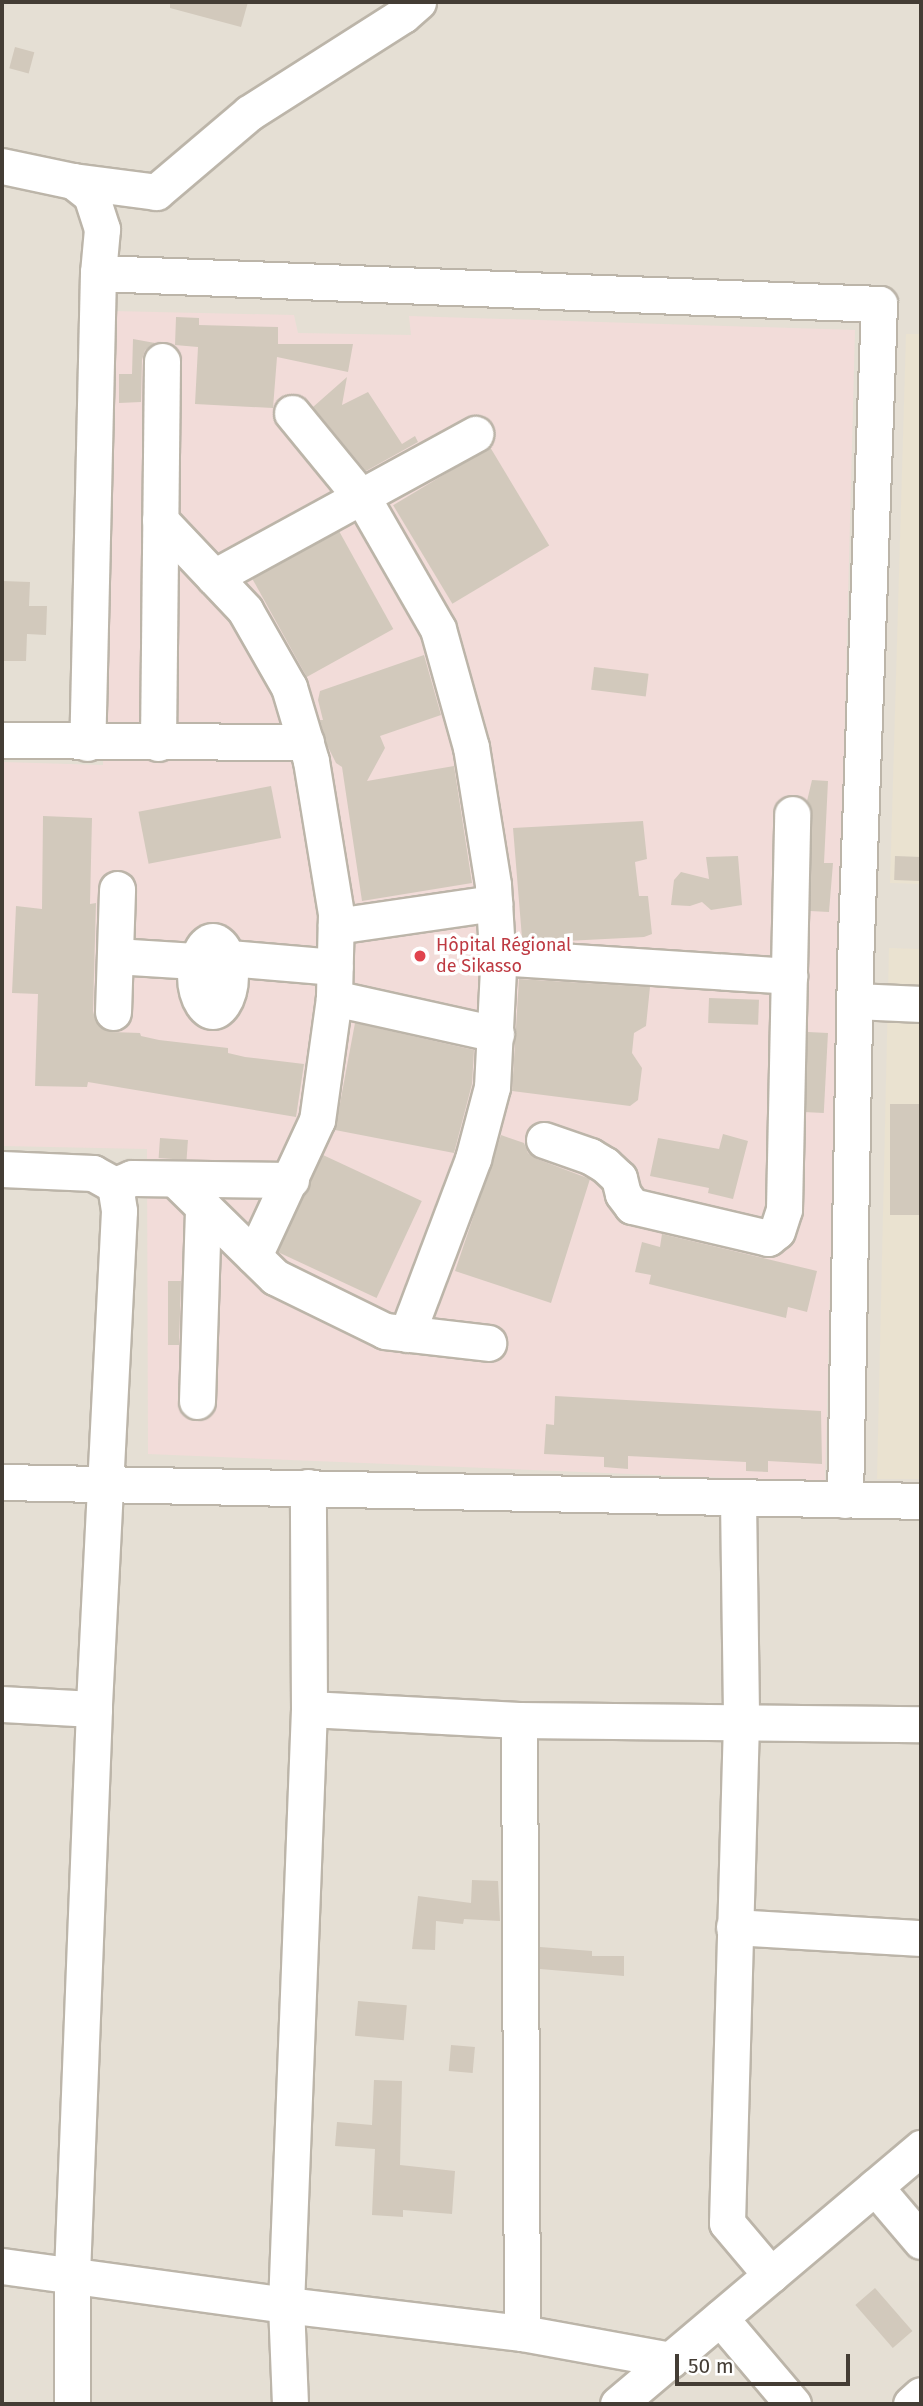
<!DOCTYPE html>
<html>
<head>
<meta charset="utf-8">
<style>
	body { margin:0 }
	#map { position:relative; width:923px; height:2406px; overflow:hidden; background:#f1ede6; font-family:"Fira Sans",sans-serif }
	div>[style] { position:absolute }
	.residential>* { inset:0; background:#e5dfd4; transform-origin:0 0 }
	.education>* { inset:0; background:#eae2d0 }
	.medical>* { inset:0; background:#f2dcd9 }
	.building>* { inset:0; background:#d2c9bc; transform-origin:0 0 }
	.roads { filter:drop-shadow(2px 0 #bcb5a9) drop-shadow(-2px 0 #bcb5a9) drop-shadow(0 2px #bcb5a9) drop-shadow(0 -2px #bcb5a9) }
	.minor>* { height:35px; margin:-17.5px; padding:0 17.5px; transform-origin:17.5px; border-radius:17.5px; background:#fff }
	.minor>.ring { margin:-17.5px; padding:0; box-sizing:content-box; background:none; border:35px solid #fff; border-radius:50% }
	.dots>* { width:19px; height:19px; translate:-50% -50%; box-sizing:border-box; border:4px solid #fff; border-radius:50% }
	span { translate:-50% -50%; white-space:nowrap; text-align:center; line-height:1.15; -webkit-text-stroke:7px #fff; paint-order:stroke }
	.health-label { font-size:18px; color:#be3a42 }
	.left { translate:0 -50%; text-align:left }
	.frame { position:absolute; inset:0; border:4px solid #443d35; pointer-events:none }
	.scale { position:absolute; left:675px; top:2354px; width:175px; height:32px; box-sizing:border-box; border:4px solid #443d35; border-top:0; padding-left:9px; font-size:21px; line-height:24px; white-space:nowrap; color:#443d35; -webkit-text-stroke:5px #fff; paint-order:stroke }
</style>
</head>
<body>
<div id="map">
	<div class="residential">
		<div style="left:2px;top:2px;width:919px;height:2402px"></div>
	</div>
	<div class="education">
		<div style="clip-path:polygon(906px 334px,921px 334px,921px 884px,890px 883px)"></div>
		<div style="clip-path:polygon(889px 948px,921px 949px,921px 1479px,877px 1479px)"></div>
	</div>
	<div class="medical">
		<div style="clip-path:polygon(112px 311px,294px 315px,298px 333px,411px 335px,409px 316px,855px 330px,825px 1482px,148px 1454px,147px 1149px,2px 1146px,2px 762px,103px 765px)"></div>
	</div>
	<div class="building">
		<div style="clip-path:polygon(170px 2px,248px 2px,241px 27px,170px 8px)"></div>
		<div style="left:15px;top:47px;width:20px;height:22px;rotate:15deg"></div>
		<div style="clip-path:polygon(176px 317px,199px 318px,199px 325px,278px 327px,278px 344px,353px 344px,348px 372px,277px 357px,273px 408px,195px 404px,198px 347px,175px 345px)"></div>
		<div style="clip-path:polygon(133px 339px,155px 343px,145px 350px,142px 360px,141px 402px,119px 403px,119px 374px,132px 374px)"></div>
		<div style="clip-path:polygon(347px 377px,342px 405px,368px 392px,402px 444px,415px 436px,418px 442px,366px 471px,313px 407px)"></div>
		<div style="left:490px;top:447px;width:115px;height:113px;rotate:59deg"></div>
		<div style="left:339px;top:531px;width:112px;height:99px;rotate:61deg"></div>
		<div style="clip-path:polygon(2px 581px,30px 582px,29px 606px,47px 606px,46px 635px,27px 634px,26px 661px,2px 661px)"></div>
		<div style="clip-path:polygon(424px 655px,441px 715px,380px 736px,385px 748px,367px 781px,454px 766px,472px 883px,362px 901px,342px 767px,336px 763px,327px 745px,320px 720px,323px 720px,318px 700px,320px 691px)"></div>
		<div style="left:594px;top:667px;width:55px;height:23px;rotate:7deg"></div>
		<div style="clip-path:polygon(812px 780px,828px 781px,824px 863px,833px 863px,829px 912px,810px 911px,812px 814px,807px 801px)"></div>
		<div style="left:271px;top:786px;width:53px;height:135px;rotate:79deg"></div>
		<div style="clip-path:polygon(43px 816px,92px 818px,90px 904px,96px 903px,93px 1011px,96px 1022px,112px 1032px,140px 1033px,141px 1036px,159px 1040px,228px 1048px,228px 1053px,245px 1057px,304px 1064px,296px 1117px,88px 1082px,87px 1087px,35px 1086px,38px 994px,12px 993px,16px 906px,42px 909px)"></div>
		<div style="clip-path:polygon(643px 821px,647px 859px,635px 862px,639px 896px,648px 896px,652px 934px,644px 937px,566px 941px,522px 938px,513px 828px)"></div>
		<div style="clip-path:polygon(738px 856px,742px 905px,711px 910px,702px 902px,690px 906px,671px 905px,674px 880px,681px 872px,709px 879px,706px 857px)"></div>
		<div style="left:895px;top:856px;width:26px;height:24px;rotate:2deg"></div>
		<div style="clip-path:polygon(519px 979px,650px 987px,646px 1026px,634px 1033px,632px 1053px,642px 1068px,638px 1100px,630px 1106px,512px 1091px)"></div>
		<div style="left:709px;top:998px;width:50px;height:25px;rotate:2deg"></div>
		<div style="clip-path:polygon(355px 1023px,474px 1050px,472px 1084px,454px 1153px,335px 1130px)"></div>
		<div style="left:808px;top:1032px;width:20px;height:80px;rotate:3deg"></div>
		<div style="left:890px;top:1104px;width:31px;height:111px"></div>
		<div style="clip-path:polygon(723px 1134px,748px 1141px,733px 1199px,708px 1193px,709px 1188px,650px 1176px,658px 1138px,719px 1149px)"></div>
		<div style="clip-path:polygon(501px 1135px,524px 1143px,528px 1153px,537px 1159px,590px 1179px,551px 1303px,455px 1271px)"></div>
		<div style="left:160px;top:1138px;width:28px;height:20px;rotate:4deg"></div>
		<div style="left:323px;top:1155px;width:109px;height:107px;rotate:25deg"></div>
		<div style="clip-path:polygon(662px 1234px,817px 1271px,807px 1312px,788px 1307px,786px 1318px,649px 1284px,651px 1275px,635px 1272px,642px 1242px,660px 1247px)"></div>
		<div style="clip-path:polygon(168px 1281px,181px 1281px,179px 1345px,168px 1345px)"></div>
		<div style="clip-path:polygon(555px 1396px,821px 1411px,822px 1464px,768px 1461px,768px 1472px,746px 1471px,746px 1462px,628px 1456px,628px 1469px,604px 1467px,604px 1457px,544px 1454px,546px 1424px,554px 1425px)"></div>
		<div style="clip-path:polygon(472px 1880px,498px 1881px,500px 1921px,464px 1919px,463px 1924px,436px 1921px,435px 1950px,412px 1949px,418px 1896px,471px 1903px)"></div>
		<div style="clip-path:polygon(540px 1947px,592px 1951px,592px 1956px,624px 1956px,624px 1976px,540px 1969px)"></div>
		<div style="left:358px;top:2001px;width:49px;height:35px;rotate:5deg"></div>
		<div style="left:451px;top:2045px;width:24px;height:26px;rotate:5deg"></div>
		<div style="clip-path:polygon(374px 2080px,402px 2081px,400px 2165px,455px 2171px,452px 2214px,403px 2210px,403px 2217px,372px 2215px,375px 2149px,335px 2146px,337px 2122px,372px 2125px)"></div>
		<div style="left:875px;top:2288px;width:57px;height:26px;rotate:49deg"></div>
	</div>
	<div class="roads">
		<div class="minor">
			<div style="left:2px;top:166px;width:73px;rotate:11.9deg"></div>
			<div style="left:73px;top:181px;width:23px;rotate:38deg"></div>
			<div style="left:91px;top:195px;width:36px;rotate:72deg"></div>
			<div style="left:102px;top:229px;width:44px;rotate:95.2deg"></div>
			<div style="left:98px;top:273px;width:470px;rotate:91.3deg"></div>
			<div style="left:73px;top:181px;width:84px;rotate:7.5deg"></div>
			<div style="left:156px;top:192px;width:122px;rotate:-40.3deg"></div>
			<div style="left:249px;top:113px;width:183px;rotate:-32.5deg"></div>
			<div style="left:403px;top:15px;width:20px;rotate:-41deg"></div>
			<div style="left:98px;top:273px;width:782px;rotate:2.27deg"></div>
			<div style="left:879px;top:304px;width:660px;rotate:92.08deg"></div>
			<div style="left:855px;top:964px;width:536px;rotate:91.07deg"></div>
			<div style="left:292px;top:413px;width:115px;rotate:50.6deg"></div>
			<div style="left:365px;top:502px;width:146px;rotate:60.1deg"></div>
			<div style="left:438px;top:629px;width:123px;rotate:74.4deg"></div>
			<div style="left:471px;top:747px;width:140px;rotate:80.9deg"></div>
			<div style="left:493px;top:885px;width:84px;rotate:86.6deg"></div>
			<div style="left:498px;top:969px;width:118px;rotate:92.9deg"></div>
			<div style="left:492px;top:1087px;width:74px;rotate:104.8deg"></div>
			<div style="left:473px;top:1159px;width:187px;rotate:110.7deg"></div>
			<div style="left:160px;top:520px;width:124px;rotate:46.6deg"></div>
			<div style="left:245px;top:610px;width:89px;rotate:60.3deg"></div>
			<div style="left:289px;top:687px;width:77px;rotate:73.4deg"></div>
			<div style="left:311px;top:761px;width:155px;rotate:80.7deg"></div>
			<div style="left:336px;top:914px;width:84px;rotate:91.4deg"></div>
			<div style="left:334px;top:998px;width:123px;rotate:97.9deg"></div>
			<div style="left:317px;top:1120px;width:150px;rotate:114.9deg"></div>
			<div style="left:214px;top:577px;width:298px;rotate:-28.7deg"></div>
			<div style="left:2px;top:740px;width:304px;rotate:0.4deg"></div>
			<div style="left:158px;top:743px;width:382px;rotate:-89.4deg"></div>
			<div style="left:336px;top:926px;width:160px;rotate:-8.3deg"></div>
			<div class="ring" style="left:195px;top:941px;width:-1px;height:-1px"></div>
			<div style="left:115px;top:956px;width:80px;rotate:3.6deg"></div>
			<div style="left:497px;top:957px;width:293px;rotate:3.7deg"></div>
			<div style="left:229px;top:958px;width:106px;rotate:4.9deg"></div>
			<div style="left:334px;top:998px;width:166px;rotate:12.5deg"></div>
			<div style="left:855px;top:1001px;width:66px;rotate:2.6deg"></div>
			<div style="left:113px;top:1012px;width:123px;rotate:-88.1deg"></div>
			<div style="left:544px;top:1140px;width:49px;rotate:19.2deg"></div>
			<div style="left:590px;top:1156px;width:17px;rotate:31deg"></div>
			<div style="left:605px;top:1165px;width:19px;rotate:43deg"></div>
			<div style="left:619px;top:1178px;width:16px;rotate:76deg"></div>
			<div style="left:623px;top:1194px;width:15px;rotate:53deg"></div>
			<div style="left:632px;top:1206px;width:140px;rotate:13.2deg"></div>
			<div style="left:768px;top:1238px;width:11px;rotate:-38deg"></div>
			<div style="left:777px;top:1231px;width:23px;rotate:-72deg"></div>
			<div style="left:784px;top:1209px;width:395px;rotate:-88.8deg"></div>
			<div style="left:2px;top:1169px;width:91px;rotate:2.5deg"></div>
			<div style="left:93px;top:1173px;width:25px;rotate:29deg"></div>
			<div style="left:115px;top:1185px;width:26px;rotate:81deg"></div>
			<div style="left:119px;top:1211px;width:499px;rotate:92.9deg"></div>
			<div style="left:94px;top:1709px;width:565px;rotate:92.23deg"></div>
			<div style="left:72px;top:2274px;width:130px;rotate:90deg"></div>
			<div style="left:175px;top:1179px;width:140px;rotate:44.4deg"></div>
			<div style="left:275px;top:1277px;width:123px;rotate:26.1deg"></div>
			<div style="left:385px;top:1331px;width:104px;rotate:6.6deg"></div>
			<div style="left:115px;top:1185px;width:18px;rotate:-22deg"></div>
			<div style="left:132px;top:1178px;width:159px;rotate:0.7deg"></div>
			<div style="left:197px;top:1401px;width:195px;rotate:-88.2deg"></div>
			<div style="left:2px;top:1482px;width:919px;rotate:1.18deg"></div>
			<div style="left:738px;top:1499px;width:223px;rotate:89.2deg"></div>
			<div style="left:741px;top:1722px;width:501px;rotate:91.6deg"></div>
			<div style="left:727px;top:2223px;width:68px;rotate:49.8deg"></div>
			<div style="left:2px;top:1704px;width:92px;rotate:3.1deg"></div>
			<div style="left:309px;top:1709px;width:210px;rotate:3deg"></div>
			<div style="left:519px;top:1720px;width:402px;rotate:0.6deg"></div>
			<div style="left:519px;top:1720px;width:613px;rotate:89.72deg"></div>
			<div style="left:734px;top:1927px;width:187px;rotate:3.4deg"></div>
			<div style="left:875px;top:2187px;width:71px;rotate:49.6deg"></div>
			<div style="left:2px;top:2266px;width:287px;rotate:7.8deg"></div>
			<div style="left:286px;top:2305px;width:238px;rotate:6.8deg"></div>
			<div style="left:522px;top:2333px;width:151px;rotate:10.3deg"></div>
			<div style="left:720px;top:2318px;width:113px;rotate:49.7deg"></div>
			<div style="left:290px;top:2404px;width:99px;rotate:-92.3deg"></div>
			<div style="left:286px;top:2305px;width:596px;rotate:-87.79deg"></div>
			<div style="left:309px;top:1709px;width:222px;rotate:-90.3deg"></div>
			<div style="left:618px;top:2404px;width:397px;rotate:-40.2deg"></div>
			<div style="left:911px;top:2404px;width:13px;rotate:-42deg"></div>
		</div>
	</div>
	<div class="dots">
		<div style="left:420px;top:956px;background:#e0444e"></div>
	</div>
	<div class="health-label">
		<span class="left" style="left:436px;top:956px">Hôpital Régional<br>de Sikasso</span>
	</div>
	<div class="frame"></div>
	<div class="scale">50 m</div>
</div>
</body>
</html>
